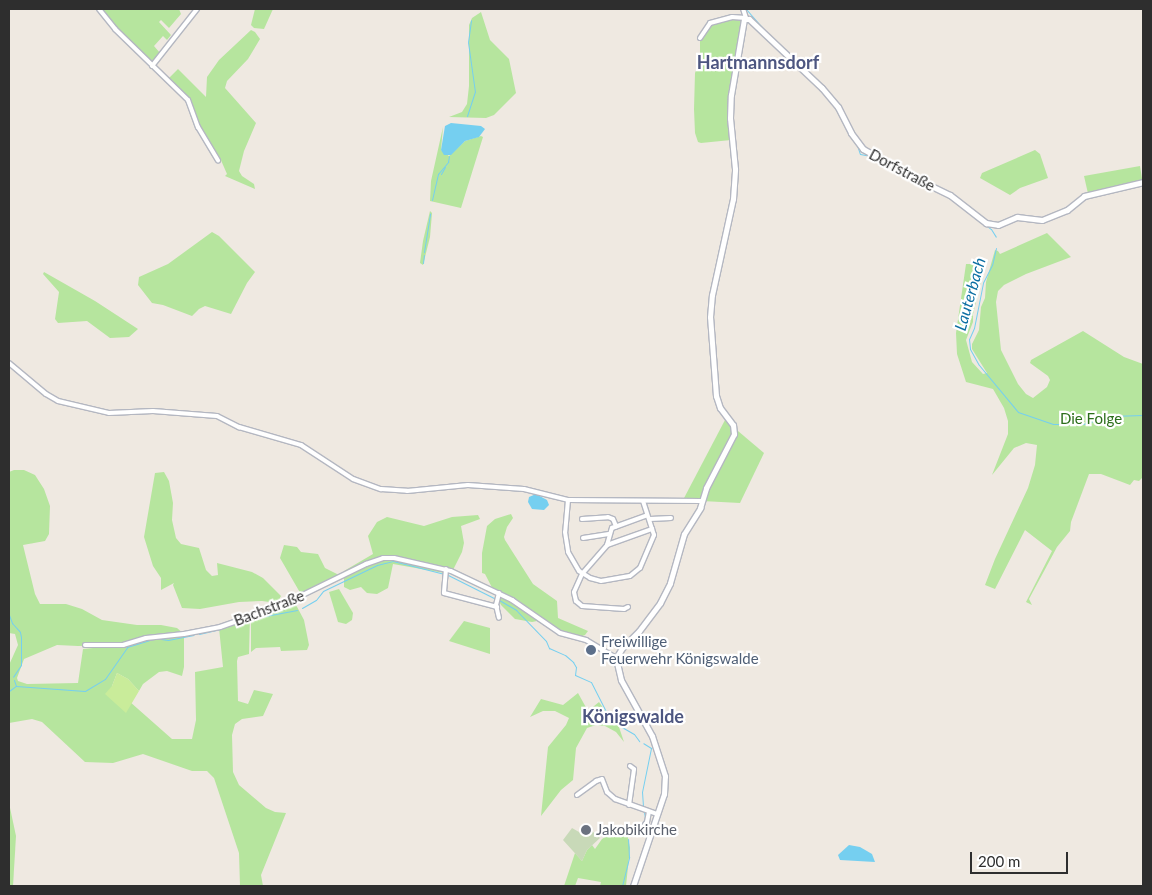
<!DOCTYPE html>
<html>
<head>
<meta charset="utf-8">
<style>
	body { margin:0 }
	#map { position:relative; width:1152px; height:895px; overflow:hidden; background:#efe9e1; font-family:Lato,sans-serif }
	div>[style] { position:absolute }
	.green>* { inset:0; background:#b6e59e }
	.cemetery>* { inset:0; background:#c8d9b8 }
	.pitch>* { inset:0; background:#c9ec9a }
	.water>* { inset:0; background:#75cff0 }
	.stream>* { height:1px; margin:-0.5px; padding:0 0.5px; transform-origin:0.5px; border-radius:0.5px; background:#75cff0 }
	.roads { filter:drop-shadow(1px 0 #b4b7c1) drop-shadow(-1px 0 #b4b7c1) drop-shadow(0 1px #b4b7c1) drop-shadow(0 -1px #b4b7c1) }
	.minor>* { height:4px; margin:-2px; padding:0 2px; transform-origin:2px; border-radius:2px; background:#fff }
	.tertiary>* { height:5px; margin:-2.5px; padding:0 2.5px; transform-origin:2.5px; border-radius:2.5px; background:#fff }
	.dots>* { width:14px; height:14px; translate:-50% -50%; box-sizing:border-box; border:2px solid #fff; border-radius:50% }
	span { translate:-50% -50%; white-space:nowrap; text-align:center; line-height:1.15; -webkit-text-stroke:4.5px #fff; paint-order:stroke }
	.street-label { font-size:15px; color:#2e2e2e }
	.park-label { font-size:15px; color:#2c6e1b }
	.service-label { font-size:15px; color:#4e5e75 }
	.left { translate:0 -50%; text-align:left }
	.worship-label { font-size:15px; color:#5b616d }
	.water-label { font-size:16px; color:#0d6fa3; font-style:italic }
	.quarter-label { font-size:18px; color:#4d5680; font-weight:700 }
	.frame { position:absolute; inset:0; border:10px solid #2e2e2e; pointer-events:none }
	.scale { position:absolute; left:970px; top:852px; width:98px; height:22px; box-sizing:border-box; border:2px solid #2e2e2e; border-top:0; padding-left:6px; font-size:15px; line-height:18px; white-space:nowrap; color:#2e2e2e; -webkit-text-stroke:4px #fff; paint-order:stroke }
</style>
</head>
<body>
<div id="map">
	<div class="green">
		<div style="clip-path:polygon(101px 9px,179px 9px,181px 14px,169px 28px,161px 20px,159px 22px,171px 35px,167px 40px,163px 36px,154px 46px,160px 53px,151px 63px,118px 30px)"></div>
		<div style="clip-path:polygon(255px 9px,273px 9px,264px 29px,254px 28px,251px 25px)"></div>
		<div style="clip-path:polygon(481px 12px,490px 40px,509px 59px,516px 93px,494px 115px,486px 118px,449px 117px,462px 112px,467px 104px,469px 86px,469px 25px,472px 18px)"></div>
		<div style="clip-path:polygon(732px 18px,743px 19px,731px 86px,731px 140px,701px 143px,698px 142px,695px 133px,694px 109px,695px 73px,700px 61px,700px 38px,710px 23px)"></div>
		<div style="clip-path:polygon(251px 30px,255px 32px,260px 39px,248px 59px,227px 81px,225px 88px,256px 123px,244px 151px,239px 171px,242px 176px,254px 184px,255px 189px,225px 176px,227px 174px,220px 158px,201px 130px,193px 108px,168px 79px,178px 69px,206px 97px,207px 77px,219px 60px)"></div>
		<div style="clip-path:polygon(443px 127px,441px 150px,449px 156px,465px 141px,481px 136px,483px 137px,461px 208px,430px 201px,431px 181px)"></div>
		<div style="clip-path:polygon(1035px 150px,1040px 154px,1048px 178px,1020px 188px,1010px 195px,980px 178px,982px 173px)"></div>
		<div style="clip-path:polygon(1140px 166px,1143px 185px,1089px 198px,1084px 176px)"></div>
		<div style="clip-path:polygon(430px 211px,432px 213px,430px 237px,423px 265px,420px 263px,423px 241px)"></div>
		<div style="clip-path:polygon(212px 232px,219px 236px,255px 272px,247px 283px,231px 314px,205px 306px,199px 309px,192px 316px,163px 305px,152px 303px,138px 285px,139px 277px,168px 264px)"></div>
		<div style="clip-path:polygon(1047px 233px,1071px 257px,1026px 274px,1004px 285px,998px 291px,996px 302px,1001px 350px,1018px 384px,1026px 394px,1033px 398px,1047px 387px,1050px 380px,1048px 376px,1030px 363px,1031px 360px,1083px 331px,1124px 357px,1143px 364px,1143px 477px,1139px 481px,1134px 480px,1130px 485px,1101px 474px,1089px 474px,1071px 522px,1070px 531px,1057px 547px,1029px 599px,1032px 605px,1026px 602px,1052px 551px,1025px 530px,995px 589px,985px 585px,995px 559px,1028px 488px,1035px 465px,1037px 445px,1026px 443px,1014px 448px,992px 475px,1008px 434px,1008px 421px,1004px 408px,993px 389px,966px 382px,957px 354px,956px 333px,966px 264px,985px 264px,973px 314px,973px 322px,966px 340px,972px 362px,983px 374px,987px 373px,972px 349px,972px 344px,979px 330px,981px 307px,985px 298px,986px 282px,995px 250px,998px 251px,1000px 254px)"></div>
		<div style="clip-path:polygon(44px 272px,95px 301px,138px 329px,129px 337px,110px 338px,87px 321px,58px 323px,55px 319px,59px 292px,43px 274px)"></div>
		<div style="clip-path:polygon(725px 420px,764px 453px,740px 503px,683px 500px)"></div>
		<div style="clip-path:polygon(evenodd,14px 470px,24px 470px,35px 475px,44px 489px,50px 506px,49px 534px,45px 541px,23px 545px,35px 594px,40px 604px,66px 604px,82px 609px,102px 620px,137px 625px,161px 625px,177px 628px,184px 634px,184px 667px,182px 676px,167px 671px,159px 672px,143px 684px,139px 691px,128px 679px,117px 673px,112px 686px,172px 739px,192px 739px,196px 720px,195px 672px,223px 667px,219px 628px,250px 616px,249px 654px,238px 657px,237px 661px,238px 701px,248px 704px,254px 690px,273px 694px,263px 716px,242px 719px,235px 724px,232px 735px,233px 772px,239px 785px,266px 808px,275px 812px,286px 813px,261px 875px,263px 886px,240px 886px,239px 853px,214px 778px,207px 771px,192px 771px,143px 754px,113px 763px,85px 762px,42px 722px,32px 719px,9px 723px,9px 665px,18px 645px,15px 634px,9px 633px,9px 472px,14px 470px,57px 645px,78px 646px,123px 645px,83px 649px,78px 683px,27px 684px,18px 681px,17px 678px,24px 659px,57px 645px)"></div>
		<div style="clip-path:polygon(164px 472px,169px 481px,173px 503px,172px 520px,176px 538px,181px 544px,199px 548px,206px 570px,212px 576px,218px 575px,217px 563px,252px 572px,263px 578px,281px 596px,277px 603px,262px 601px,239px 602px,200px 609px,182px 608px,173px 585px,174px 583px,161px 590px,161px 578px,153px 566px,144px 537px,155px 473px)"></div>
		<div style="clip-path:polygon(511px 514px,513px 518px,507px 527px,504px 537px,505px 540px,533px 584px,557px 601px,558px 618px,588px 631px,585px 635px,580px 637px,563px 636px,537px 621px,532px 622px,515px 619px,501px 605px,485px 574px,482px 573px,482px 553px,487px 526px,495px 519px)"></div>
		<div style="clip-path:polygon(478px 515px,480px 519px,461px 526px,464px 543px,462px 552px,453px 570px,444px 573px,393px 564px,388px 588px,377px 594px,367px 593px,361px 587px,350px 590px,344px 587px,344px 571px,373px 554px,368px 536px,377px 522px,387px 517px,424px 526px,452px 517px)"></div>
		<div style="clip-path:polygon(284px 545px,297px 547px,301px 552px,318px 554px,325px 568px,339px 575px,337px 580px,302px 596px,280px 558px)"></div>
		<div style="clip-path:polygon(339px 589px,353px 613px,352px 620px,346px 624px,338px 622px,329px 592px)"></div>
		<div style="clip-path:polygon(295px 603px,304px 620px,309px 645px,307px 650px,281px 651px,280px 647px,256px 648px,251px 652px,251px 616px)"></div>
		<div style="clip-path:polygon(464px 621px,490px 628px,490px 654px,449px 641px)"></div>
		<div style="clip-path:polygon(578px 693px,588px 711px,599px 702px,606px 712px,616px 718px,624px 742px,616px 732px,605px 726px,596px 725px,587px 728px,576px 748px,573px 780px,561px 790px,541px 816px,548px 747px,566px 725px,569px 718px,555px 711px,543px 711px,530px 717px,541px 699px,563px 705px)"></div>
		<div style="clip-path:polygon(9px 803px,16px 836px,13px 886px,9px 886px)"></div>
		<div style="clip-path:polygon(615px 831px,626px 834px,628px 838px,630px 848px,626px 886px,600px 886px,601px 882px,578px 878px,575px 886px,564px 886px,575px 853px,582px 861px,587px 850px,592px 845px,595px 849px,602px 839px)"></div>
	</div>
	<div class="cemetery">
		<div style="clip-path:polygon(572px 828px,586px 836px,592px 831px,600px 838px,587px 850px,582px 861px,563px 840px)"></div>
	</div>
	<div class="pitch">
		<div style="clip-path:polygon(117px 673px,128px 679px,139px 691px,126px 713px,105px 694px,112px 686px)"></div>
	</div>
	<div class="water">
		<div style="clip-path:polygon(451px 123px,481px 126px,485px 129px,479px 137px,465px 141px,451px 155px,444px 155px,441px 150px,445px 126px)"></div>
		<div style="clip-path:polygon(536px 494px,547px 500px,549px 505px,544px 510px,532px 509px,528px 502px,529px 497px)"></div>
		<div style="clip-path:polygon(849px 845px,860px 847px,872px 854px,875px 862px,840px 860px,838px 855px)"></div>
	</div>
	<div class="stream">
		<div style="left:746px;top:9px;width:29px;rotate:49deg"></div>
		<div style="left:765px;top:31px;width:56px;rotate:42.8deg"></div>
		<div style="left:467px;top:116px;width:25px;rotate:-72deg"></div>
		<div style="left:475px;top:92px;width:50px;rotate:-98deg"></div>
		<div style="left:468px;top:42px;width:22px;rotate:-82deg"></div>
		<div style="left:857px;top:145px;width:9px;rotate:72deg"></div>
		<div style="left:860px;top:154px;width:11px;rotate:10deg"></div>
		<div style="left:441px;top:174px;width:8px;rotate:-60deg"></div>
		<div style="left:911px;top:179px;width:21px;rotate:25deg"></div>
		<div style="left:432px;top:200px;width:27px;rotate:-77deg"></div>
		<div style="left:438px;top:174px;width:16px;rotate:-50deg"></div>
		<div style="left:448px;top:162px;width:6px;rotate:-81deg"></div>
		<div style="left:971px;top:214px;width:25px;rotate:37deg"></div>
		<div style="left:991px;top:229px;width:9px;rotate:58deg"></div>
		<div style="left:996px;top:248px;width:17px;rotate:103deg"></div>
		<div style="left:992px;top:265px;width:20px;rotate:117deg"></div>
		<div style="left:983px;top:283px;width:46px;rotate:101.3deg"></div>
		<div style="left:974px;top:328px;width:12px;rotate:114deg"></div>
		<div style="left:969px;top:339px;width:10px;rotate:84deg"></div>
		<div style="left:970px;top:349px;width:18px;rotate:61deg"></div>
		<div style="left:979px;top:365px;width:61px;rotate:50.3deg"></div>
		<div style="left:1018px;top:412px;width:37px;rotate:19deg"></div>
		<div style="left:1053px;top:424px;width:30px"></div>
		<div style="left:1083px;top:424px;width:29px;rotate:-16deg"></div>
		<div style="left:1111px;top:416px;width:32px;rotate:-2deg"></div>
		<div style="left:424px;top:252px;width:39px;rotate:-81deg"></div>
		<div style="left:423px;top:263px;width:8px;rotate:-83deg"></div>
		<div style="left:448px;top:575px;width:54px;rotate:26.6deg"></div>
		<div style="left:499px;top:600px;width:20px;rotate:30deg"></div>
		<div style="left:516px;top:610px;width:43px;rotate:45.9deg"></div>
		<div style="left:546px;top:641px;width:8px;rotate:67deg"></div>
		<div style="left:549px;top:648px;width:17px;rotate:24deg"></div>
		<div style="left:565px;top:655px;width:11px;rotate:41deg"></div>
		<div style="left:573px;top:662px;width:6px;rotate:59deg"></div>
		<div style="left:576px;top:667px;width:8px;rotate:97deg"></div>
		<div style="left:575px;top:675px;width:17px;rotate:24deg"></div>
		<div style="left:591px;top:682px;width:33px;rotate:63deg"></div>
		<div style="left:606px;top:711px;width:13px;rotate:29deg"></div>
		<div style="left:617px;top:717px;width:9px;rotate:72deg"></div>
		<div style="left:620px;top:726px;width:16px;rotate:30deg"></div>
		<div style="left:634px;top:734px;width:9px;rotate:54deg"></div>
		<div style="left:302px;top:608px;width:16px;rotate:-30deg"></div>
		<div style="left:316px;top:600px;width:11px;rotate:-52deg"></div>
		<div style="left:323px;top:591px;width:60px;rotate:-25.7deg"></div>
		<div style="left:377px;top:565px;width:16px;rotate:-14deg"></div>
		<div style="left:393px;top:561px;width:53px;rotate:14.3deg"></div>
		<div style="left:9px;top:615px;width:9px;rotate:69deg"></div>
		<div style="left:12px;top:623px;width:12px;rotate:48deg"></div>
		<div style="left:20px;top:632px;width:5px;rotate:79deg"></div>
		<div style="left:21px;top:637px;width:28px;rotate:90deg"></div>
		<div style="left:21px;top:665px;width:14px;rotate:124deg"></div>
		<div style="left:245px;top:620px;width:53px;rotate:-10.9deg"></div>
		<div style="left:199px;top:634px;width:22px;rotate:-13deg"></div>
		<div style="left:161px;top:639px;width:7px;rotate:8deg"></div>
		<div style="left:168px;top:640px;width:26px;rotate:-11deg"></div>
		<div style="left:14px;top:680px;width:6px;rotate:72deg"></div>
		<div style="left:9px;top:691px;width:9px;rotate:-36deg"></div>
		<div style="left:16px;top:686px;width:69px;rotate:4.1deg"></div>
		<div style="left:85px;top:691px;width:23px;rotate:-31deg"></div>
		<div style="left:105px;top:679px;width:39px;rotate:-55deg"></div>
		<div style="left:127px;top:647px;width:28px;rotate:-17deg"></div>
		<div style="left:643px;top:806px;width:14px;rotate:-94deg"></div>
		<div style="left:642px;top:792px;width:45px;rotate:-78.4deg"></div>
		<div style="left:651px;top:748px;width:9px;rotate:-148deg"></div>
		<div style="left:640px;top:828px;width:11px;rotate:-63deg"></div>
		<div style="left:645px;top:818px;width:6px;rotate:-99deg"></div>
		<div style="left:630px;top:836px;width:9px;rotate:-32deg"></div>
		<div style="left:622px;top:886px;width:30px;rotate:-76deg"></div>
		<div style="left:629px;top:857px;width:18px;rotate:-93deg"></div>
	</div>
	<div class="roads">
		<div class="minor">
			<div style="left:99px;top:9px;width:26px;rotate:51deg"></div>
			<div style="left:115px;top:29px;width:102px;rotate:44.2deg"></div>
			<div style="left:188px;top:100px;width:29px;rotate:70deg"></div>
			<div style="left:198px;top:127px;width:39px;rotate:59deg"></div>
			<div style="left:700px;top:38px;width:18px;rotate:-56deg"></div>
			<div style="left:710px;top:23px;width:23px;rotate:-15deg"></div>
			<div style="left:732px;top:17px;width:14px;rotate:4deg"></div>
			<div style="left:746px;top:18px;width:9px;rotate:-108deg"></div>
			<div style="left:152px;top:66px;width:73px;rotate:-51.7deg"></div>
			<div style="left:9px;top:363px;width:48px;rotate:40deg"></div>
			<div style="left:46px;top:394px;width:14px;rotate:30deg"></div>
			<div style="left:58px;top:401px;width:52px;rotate:13.2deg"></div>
			<div style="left:109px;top:413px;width:44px;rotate:-2.6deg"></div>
			<div style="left:153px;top:411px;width:64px;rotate:4.5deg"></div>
			<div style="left:217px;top:416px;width:25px;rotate:27deg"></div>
			<div style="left:239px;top:427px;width:65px;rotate:16.2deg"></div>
			<div style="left:301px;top:445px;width:62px;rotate:33.2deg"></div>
			<div style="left:353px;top:479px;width:30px;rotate:20deg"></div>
			<div style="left:381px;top:489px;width:26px;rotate:4deg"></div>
			<div style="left:407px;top:491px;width:61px;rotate:-5.6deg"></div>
			<div style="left:468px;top:485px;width:56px;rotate:4.1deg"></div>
			<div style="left:524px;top:489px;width:45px;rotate:14deg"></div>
			<div style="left:568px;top:500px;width:133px;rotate:0.4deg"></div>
			<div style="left:568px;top:500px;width:32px;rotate:95deg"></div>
			<div style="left:565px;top:532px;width:20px;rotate:81deg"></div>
			<div style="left:568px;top:552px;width:22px;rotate:60deg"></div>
			<div style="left:579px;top:571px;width:13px;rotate:32deg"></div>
			<div style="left:590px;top:578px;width:11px;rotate:15deg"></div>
			<div style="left:601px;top:581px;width:29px;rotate:-10deg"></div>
			<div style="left:630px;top:576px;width:13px;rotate:-39deg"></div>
			<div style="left:640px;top:568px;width:36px;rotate:-67deg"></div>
			<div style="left:654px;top:535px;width:35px;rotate:-108deg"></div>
			<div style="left:582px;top:519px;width:26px;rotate:-4deg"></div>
			<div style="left:608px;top:517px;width:5px;rotate:22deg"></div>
			<div style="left:613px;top:519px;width:8px;rotate:67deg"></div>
			<div style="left:650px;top:519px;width:21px;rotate:-3deg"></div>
			<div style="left:583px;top:538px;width:26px;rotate:-9deg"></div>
			<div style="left:607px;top:545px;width:18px;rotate:-74deg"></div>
			<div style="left:612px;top:528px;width:37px;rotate:-20deg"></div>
			<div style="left:446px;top:569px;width:24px;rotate:95deg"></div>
			<div style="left:444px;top:593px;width:55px;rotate:14.8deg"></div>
			<div style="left:499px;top:593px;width:12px;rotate:104deg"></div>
			<div style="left:496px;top:605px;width:13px;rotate:77deg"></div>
			<div style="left:628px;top:607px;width:4px;rotate:153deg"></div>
			<div style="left:624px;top:609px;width:42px;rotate:-175.9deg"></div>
			<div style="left:582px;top:606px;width:8px;rotate:-140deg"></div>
			<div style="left:576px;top:601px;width:9px;rotate:-103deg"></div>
			<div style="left:574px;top:592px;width:20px;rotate:-66deg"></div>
			<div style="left:582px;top:574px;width:38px;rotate:-49deg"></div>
			<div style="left:607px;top:545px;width:48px;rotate:-19.6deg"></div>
			<div style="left:85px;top:645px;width:38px"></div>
			<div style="left:123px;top:645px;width:24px;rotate:-17deg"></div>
			<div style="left:146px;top:638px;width:38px;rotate:-6deg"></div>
			<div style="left:184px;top:634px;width:37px;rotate:-11deg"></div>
			<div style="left:220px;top:627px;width:64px;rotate:-19.3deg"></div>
			<div style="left:280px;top:606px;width:96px;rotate:-26deg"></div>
			<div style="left:366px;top:564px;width:18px;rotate:-19deg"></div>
			<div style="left:383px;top:558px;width:11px"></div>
			<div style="left:394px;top:558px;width:58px;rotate:12.8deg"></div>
			<div style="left:451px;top:571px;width:68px;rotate:25.4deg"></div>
			<div style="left:512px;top:600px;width:58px;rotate:34.5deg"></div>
			<div style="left:560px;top:633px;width:27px;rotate:15deg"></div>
			<div style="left:586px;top:640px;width:35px;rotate:31deg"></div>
			<div style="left:577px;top:795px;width:24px;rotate:-36deg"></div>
			<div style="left:596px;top:781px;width:6px;rotate:-18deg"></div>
			<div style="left:602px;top:779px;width:14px;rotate:69deg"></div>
			<div style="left:607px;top:792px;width:11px;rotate:41deg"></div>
			<div style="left:615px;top:799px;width:45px;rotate:19.7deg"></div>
			<div style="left:629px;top:805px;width:36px;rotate:-82deg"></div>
			<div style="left:634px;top:769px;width:5px;rotate:-143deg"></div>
			<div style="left:614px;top:830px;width:27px"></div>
			<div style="left:641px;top:830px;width:10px;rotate:-53deg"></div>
			<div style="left:647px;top:822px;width:10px;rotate:-79deg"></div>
		</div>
		<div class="tertiary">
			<div style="left:633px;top:886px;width:97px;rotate:-71.4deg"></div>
			<div style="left:664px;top:794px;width:18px;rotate:-87deg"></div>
			<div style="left:665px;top:776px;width:42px;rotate:-108deg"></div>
			<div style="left:652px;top:736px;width:64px;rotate:-119deg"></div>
			<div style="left:621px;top:680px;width:23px;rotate:-103deg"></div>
			<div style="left:616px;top:658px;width:12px;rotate:-59deg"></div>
			<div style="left:622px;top:648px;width:24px;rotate:-45deg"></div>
			<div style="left:639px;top:631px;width:35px;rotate:-53deg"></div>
			<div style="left:660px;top:603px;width:22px;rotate:-63deg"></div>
			<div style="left:670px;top:583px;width:51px;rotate:-74.1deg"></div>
			<div style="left:684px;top:534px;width:31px;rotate:-58deg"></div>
			<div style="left:700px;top:508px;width:21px;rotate:-73deg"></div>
			<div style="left:706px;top:488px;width:61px;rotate:-62.6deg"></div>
			<div style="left:734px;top:434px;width:9px;rotate:-96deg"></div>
			<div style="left:733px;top:425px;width:21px;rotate:-127deg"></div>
			<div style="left:720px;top:408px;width:13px;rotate:-108deg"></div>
			<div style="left:716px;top:396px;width:79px;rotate:-94.3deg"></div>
			<div style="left:710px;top:317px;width:22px;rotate:-85deg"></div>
			<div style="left:712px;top:295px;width:98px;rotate:-77.7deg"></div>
			<div style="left:733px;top:199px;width:30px;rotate:-86deg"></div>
			<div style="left:735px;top:169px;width:51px;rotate:-95.6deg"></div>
			<div style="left:730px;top:118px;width:23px;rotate:-88deg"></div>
			<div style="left:731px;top:95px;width:77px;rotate:-80.3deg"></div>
			<div style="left:744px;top:19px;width:5px"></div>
			<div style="left:749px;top:19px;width:100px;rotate:43.4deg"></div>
			<div style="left:822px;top:88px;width:25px;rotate:50deg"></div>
			<div style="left:838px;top:107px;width:29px;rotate:63deg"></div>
			<div style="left:851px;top:133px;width:20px;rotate:53deg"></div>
			<div style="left:863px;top:149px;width:66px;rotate:28.9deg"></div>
			<div style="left:921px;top:181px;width:32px;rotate:26deg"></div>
			<div style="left:950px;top:195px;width:46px;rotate:37.9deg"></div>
			<div style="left:986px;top:223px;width:12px;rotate:9deg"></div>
			<div style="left:998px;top:225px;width:21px;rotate:-23deg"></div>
			<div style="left:1017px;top:217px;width:25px;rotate:7deg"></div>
			<div style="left:1042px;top:220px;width:27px;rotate:-22deg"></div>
			<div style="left:1067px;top:210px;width:22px;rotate:-39deg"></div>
			<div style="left:1084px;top:196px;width:61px;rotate:-13.3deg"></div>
		</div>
	</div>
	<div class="dots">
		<div style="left:591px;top:650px;background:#5c6f8a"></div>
		<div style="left:586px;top:830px;background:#6b7280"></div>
	</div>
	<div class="street-label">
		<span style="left:902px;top:170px;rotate:28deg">Dorfstraße</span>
		<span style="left:269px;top:608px;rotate:-21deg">Bachstraße</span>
	</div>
	<div class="park-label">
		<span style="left:1091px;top:419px">Die Folge</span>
	</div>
	<div class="service-label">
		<span class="left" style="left:601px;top:650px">Freiwillige<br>Feuerwehr Königswalde</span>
	</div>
	<div class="worship-label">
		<span class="left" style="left:596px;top:830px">Jakobikirche</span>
	</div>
	<div class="water-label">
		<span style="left:970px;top:294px;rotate:-74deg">Lauterbach</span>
	</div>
	<div class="quarter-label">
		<span style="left:758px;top:62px">Hartmannsdorf</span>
		<span style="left:633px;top:716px">Königswalde</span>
	</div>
	<div class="frame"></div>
	<div class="scale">200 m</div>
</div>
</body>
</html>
